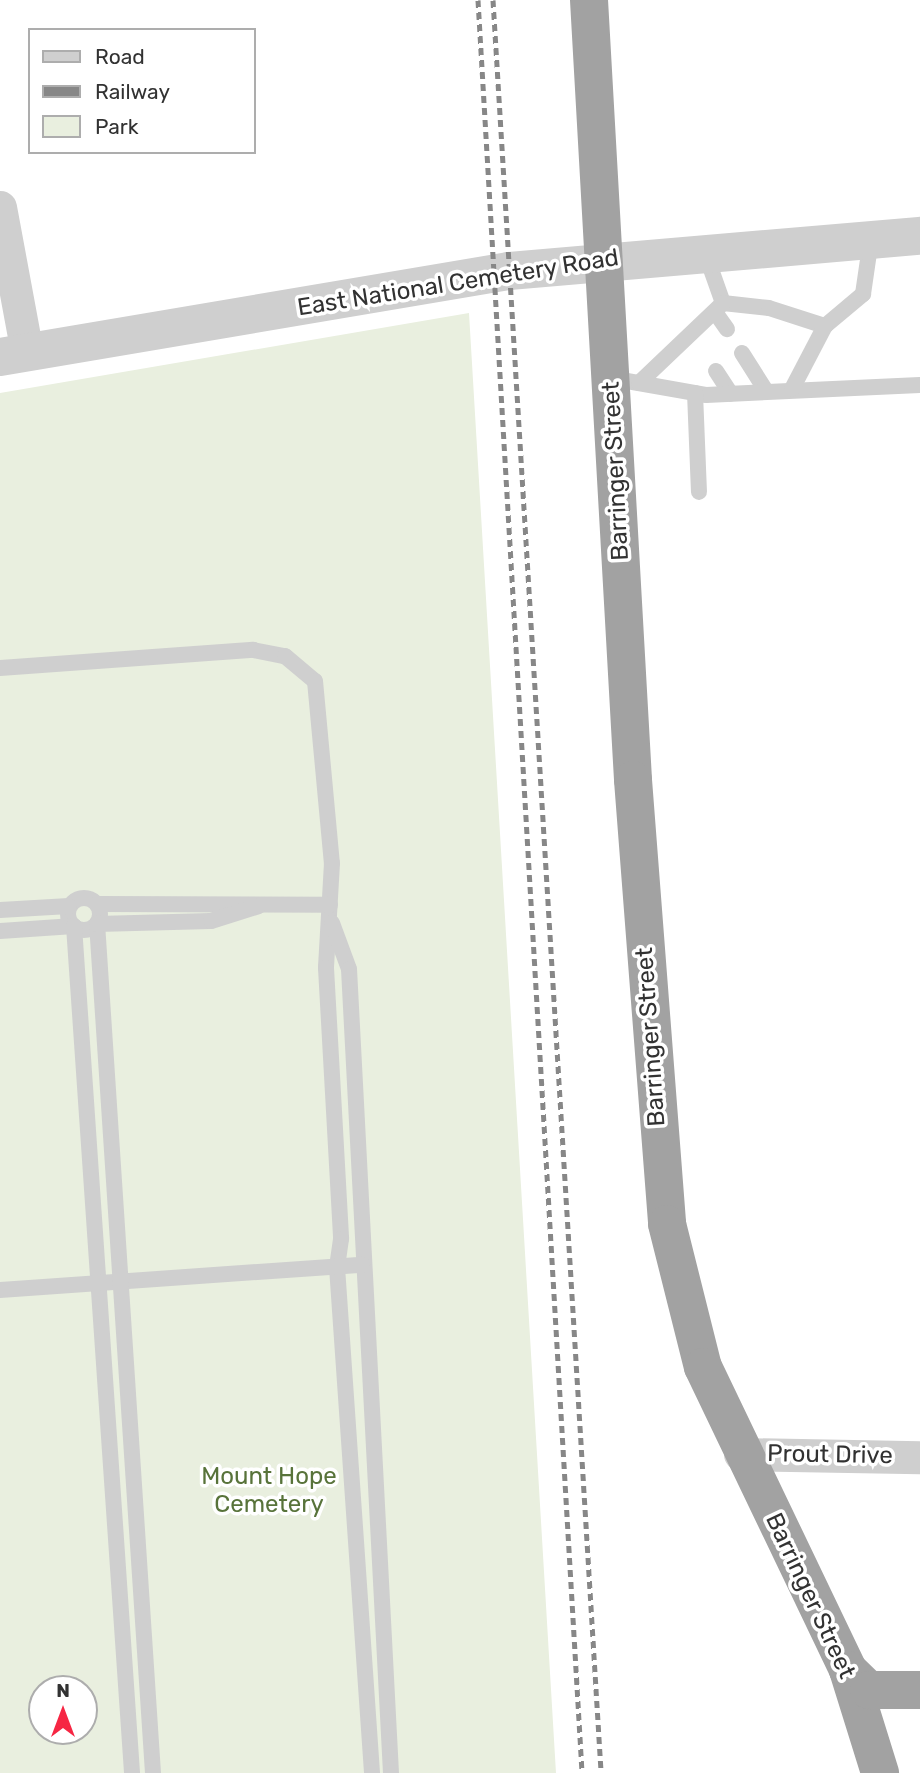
<!DOCTYPE html>
<html>
<head>
<meta charset="utf-8">
<style>
	body { margin:0 }
	#map { position:relative; width:920px; height:1773px; overflow:hidden; background:#fff; font-family:Rubik,sans-serif }
	div>[style] { position:absolute }
	.green>* { inset:0; background:#e9efdf }
	.service>* { height:16px; margin:-8px; padding:0 8px; transform-origin:8px; border-radius:8px; background:#cfcfcf }
	.service>.ring { margin:-8px; padding:0; box-sizing:content-box; background:none; border:16px solid #cfcfcf; border-radius:50% }
	.minor>* { height:33px; margin:-16.5px; padding:0 16.5px; transform-origin:16.5px; border-radius:16.5px; background:#cfcfcf }
	.tertiary>* { height:38px; margin:-19px; padding:0 19px; transform-origin:19px; border-radius:19px; background:#cfcfcf }
	.trunk>* { height:38px; margin:-19px; padding:0 19px; transform-origin:19px; border-radius:19px; background:#a2a2a2 }
	.rail>* { height:5px; margin-top:-2.5px; transform-origin:0; background:repeating-linear-gradient(90deg,#878787 0 7px,transparent 0 12px) }
	span { translate:-50% -50%; white-space:nowrap; text-align:center; line-height:1.15; -webkit-text-stroke:7px #fff; paint-order:stroke }
	.street-label { font-size:24px; color:#323232 }
	.park-label { font-size:24px; color:#58733a }
	.legend { position:absolute; left:28px; top:28px; width:228px; height:126px; box-sizing:border-box; background:#fff; border:2px solid #adadad; margin:0; padding:9px 12px; list-style:none; font-size:21px; color:#323232 }
	.legend li { display:flex; align-items:center; gap:14px; height:35px }
	.legend b { width:35px; border:2px solid #adadad }
	.north { position:absolute; left:28px; top:1675px; width:70px; height:70px; box-sizing:border-box; background:#fff; border:2px solid #adadad; border-radius:50%; rotate:0deg; font-size:19px; font-weight:700; line-height:28px; text-align:center; color:#323232 }
	.north::after { content:''; display:block; margin:auto; width:24px; height:32px; background:#f62643; clip-path:polygon(50% 0,100% 100%,50% 72%,0 100%) }
</style>
</head>
<body>
<div id="map">
	<div class="green">
		<div style="clip-path:polygon(evenodd,469px 313px,556px 1773px,0 1773px,0 393px,469px 313px,42px 1689px,84px 1689px,84px 1731px,42px 1731px,42px 1689px)"></div>
	</div>
	<div class="service">
		<div style="left:706px;top:255px;width:51px;rotate:70.5deg"></div>
		<div style="left:723px;top:303px;width:46px;rotate:6.2deg"></div>
		<div style="left:769px;top:308px;width:59px;rotate:17.8deg"></div>
		<div style="left:825px;top:326px;width:50px;rotate:-40.1deg"></div>
		<div style="left:863px;top:294px;width:56px;rotate:-81.7deg"></div>
		<div style="left:715px;top:312px;width:21px;rotate:55deg"></div>
		<div style="left:742px;top:353px;width:45px;rotate:57.7deg"></div>
		<div style="left:716px;top:371px;width:27px;rotate:57deg"></div>
		<div style="left:610px;top:378px;width:97px;rotate:10deg"></div>
		<div style="left:706px;top:395px;width:214px;rotate:-2.7deg"></div>
		<div style="left:639px;top:383px;width:116px;rotate:-43.6deg"></div>
		<div style="left:792px;top:389px;width:71px;rotate:-62.4deg"></div>
		<div style="left:695px;top:393px;width:99px;rotate:87.7deg"></div>
		<div style="left:0;top:668px;width:254px;rotate:-4.1deg"></div>
		<div style="left:253px;top:650px;width:33px;rotate:11deg"></div>
		<div style="left:285px;top:656px;width:39px;rotate:40deg"></div>
		<div style="left:315px;top:681px;width:183px;rotate:84.7deg"></div>
		<div style="left:332px;top:863px;width:105px;rotate:93.3deg"></div>
		<div style="left:326px;top:968px;width:271px;rotate:86.8deg"></div>
		<div style="left:341px;top:1239px;width:28px;rotate:98deg"></div>
		<div style="left:337px;top:1267px;width:507px;rotate:86.04deg"></div>
		<div class="ring" style="left:68px;top:898px;width:16px;height:16px"></div>
		<div style="left:98px;top:904px;width:232px;rotate:0.2deg"></div>
		<div style="left:0;top:910px;width:69px;rotate:-3.3deg"></div>
		<div style="left:332px;top:923px;width:49px;rotate:69.7deg"></div>
		<div style="left:349px;top:969px;width:805px;rotate:87.01deg"></div>
		<div style="left:0;top:931px;width:74px;rotate:-3.9deg"></div>
		<div style="left:74px;top:926px;width:849px;rotate:86.08deg"></div>
		<div style="left:0;top:1290px;width:363px;rotate:-4deg"></div>
		<div style="left:153px;top:1773px;width:851px;rotate:-93.77deg"></div>
		<div style="left:97px;top:924px;width:114px;rotate:-1.5deg"></div>
		<div style="left:211px;top:921px;width:50px;rotate:-17.4deg"></div>
	</div>
	<div class="minor">
		<div style="left:0;top:207px;width:147px;rotate:79.5deg"></div>
		<div style="left:740px;top:1454px;width:180px;rotate:1deg"></div>
	</div>
	<div class="tertiary">
		<div style="left:0;top:357px;width:516px;rotate:-9.59deg"></div>
		<div style="left:509px;top:271px;width:412px;rotate:-4.9deg"></div>
	</div>
	<div class="trunk">
		<div style="left:589px;top:0;width:781px;rotate:86.77deg"></div>
		<div style="left:633px;top:780px;width:445px;rotate:85.6deg"></div>
		<div style="left:667px;top:1224px;width:147px;rotate:75.9deg"></div>
		<div style="left:703px;top:1367px;width:336px;rotate:64.4deg"></div>
		<div style="left:848px;top:1670px;width:108px;rotate:72.7deg"></div>
		<div style="left:848px;top:1670px;width:29px;rotate:44deg"></div>
		<div style="left:869px;top:1690px;width:51px"></div>
	</div>
	<div class="rail">
		<div style="left:478px;top:0;width:1776px;rotate:86.64deg"></div>
		<div style="left:493px;top:0;width:1776px;rotate:86.51deg"></div>
	</div>
	<div class="street-label">
		<span style="left:458px;top:283px;rotate:-9deg">East National Cemetery Road</span>
		<span style="left:616px;top:471px;rotate:-93deg">Barringer Street</span>
		<span style="left:651px;top:1037px;rotate:-94deg">Barringer Street</span>
		<span style="left:830px;top:1455px;rotate:1deg">Prout Drive</span>
		<span style="left:810px;top:1596px;rotate:65deg">Barringer Street</span>
	</div>
	<div class="park-label">
		<span style="left:269px;top:1491px">Mount Hope<br>Cemetery</span>
	</div>
	<ul class="legend">
	<li><b style="height:9px;background:#cfcfcf"></b>Road</li>
	<li><b style="height:9px;background:#878787"></b>Railway</li>
	<li><b style="height:19px;background:#e9efdf"></b>Park</li>
	</ul>
	<div class="north">N</div>
</div>
</body>
</html>
